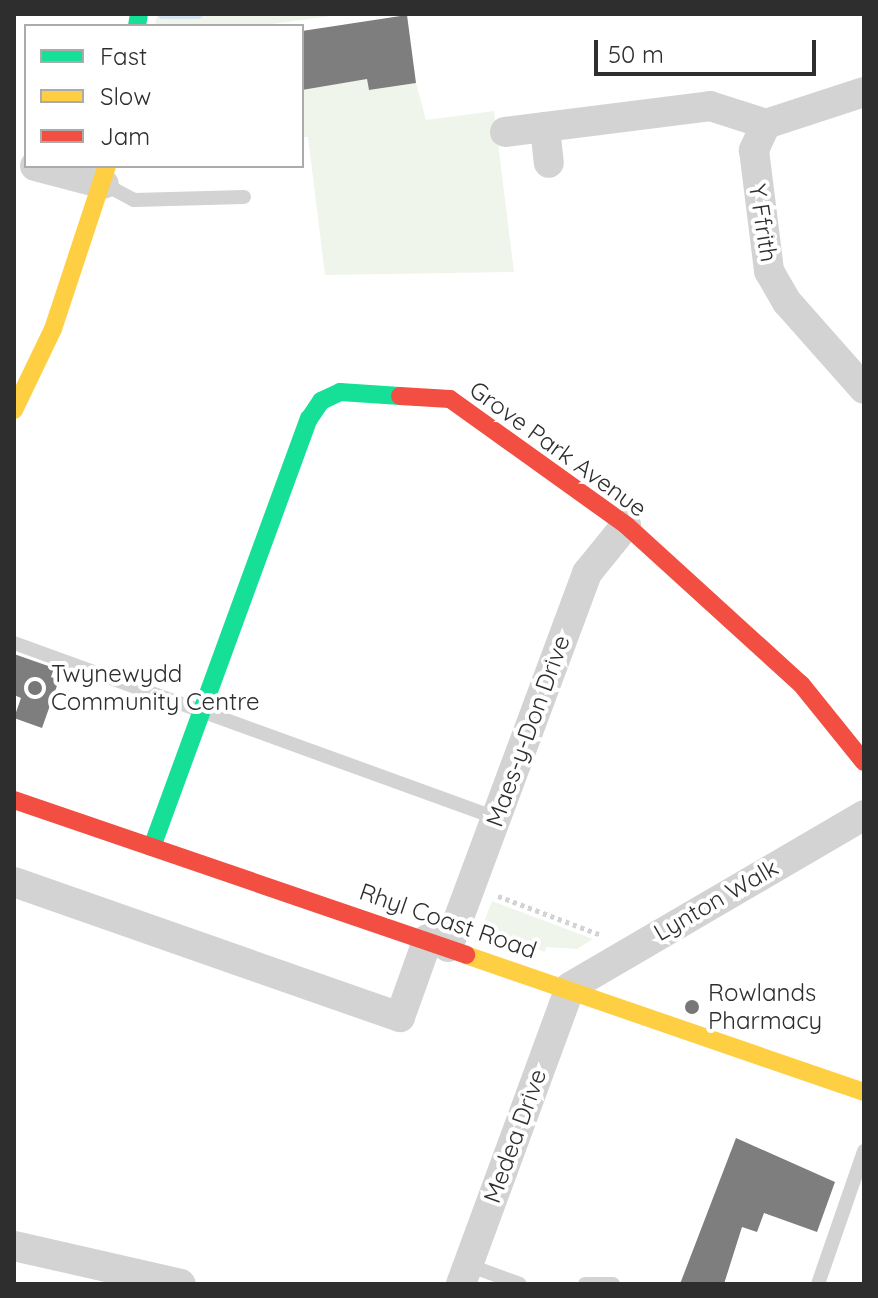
<!DOCTYPE html>
<html>
<head>
<meta charset="utf-8">
<style>
	body { margin:0 }
	#map { position:relative; width:878px; height:1298px; overflow:hidden; background:#fff; font-family:Quicksand,sans-serif }
	div>[style] { position:absolute }
	.green>* { inset:0; background:#eff5eb }
	.stream>* { height:9px; margin:-4.5px; padding:0 4.5px; transform-origin:4.5px; border-radius:4.5px; background:#d6e5f2 }
	.building>* { inset:0; background:#7e7e7e }
	.path>* { height:5px; margin-top:-2.5px; transform-origin:0; background:repeating-linear-gradient(90deg,#d3d3d3 0 4px,transparent 0 8px) }
	.lane>* { height:14px; margin:-7px; padding:0 7px; transform-origin:7px; border-radius:7px; background:#d3d3d3 }
	.street>* { height:30px; margin:-15px; padding:0 15px; transform-origin:15px; border-radius:15px; background:#d3d3d3 }
	.fast>* { height:18px; margin:-9px; padding:0 9px; transform-origin:9px; border-radius:9px; background:#16e098 }
	.slow>* { height:18px; margin:-9px; padding:0 9px; transform-origin:9px; border-radius:9px; background:#ffcf43 }
	.jam>* { height:18px; margin:-9px; padding:0 9px; transform-origin:9px; border-radius:9px; background:#f24e42 }
	.dots>* { width:22px; height:22px; translate:-50% -50%; box-sizing:border-box; border:4px solid #fff; border-radius:50% }
	span { translate:-50% -50%; white-space:nowrap; text-align:center; line-height:1.15; -webkit-text-stroke:8px #fff; paint-order:stroke }
	.street-label { font-size:24px; color:#2e2e2e }
	.poi-label { font-size:24px; color:#2e2e2e }
	.left { translate:0 -50%; text-align:left }
	.frame { position:absolute; inset:0; border:16px solid #2e2e2e; pointer-events:none }
	.legend { position:absolute; left:24px; top:24px; width:280px; height:144px; box-sizing:border-box; background:#fff; border:2px solid #ababab; margin:0; padding:10px 14px; list-style:none; font-size:24px; color:#2e2e2e }
	.legend li { display:flex; align-items:center; gap:16px; height:40px }
	.legend b { width:40px; border:2px solid #ababab }
	.scale { position:absolute; left:594px; top:40px; width:222px; height:36px; box-sizing:border-box; border:4px solid #2e2e2e; border-top:0; padding-left:10px; font-size:24px; line-height:28px; white-space:nowrap; color:#2e2e2e; -webkit-text-stroke:6px #fff; paint-order:stroke }
</style>
</head>
<body>
<div id="map">
	<div class="green">
		<div style="clip-path:polygon(157px 14px,346px 14px,257px 26px,155px 26px)"></div>
		<div style="clip-path:polygon(367px 79px,369px 90px,416px 83px,426px 120px,494px 111px,514px 272px,325px 275px,308px 137px,302px 137px,302px 90px)"></div>
		<div style="clip-path:polygon(492px 901px,593px 939px,577px 949px,546px 947px,545px 952px,481px 930px)"></div>
	</div>
	<div class="stream">
		<div style="left:162px;top:14px;width:36px"></div>
	</div>
	<div class="building">
		<div style="clip-path:polygon(407px 15px,416px 83px,369px 90px,367px 79px,302px 90px,302px 31px)"></div>
		<div style="clip-path:polygon(14px 654px,54px 668px,51px 677px,59px 680px,42px 728px,14px 718px,21px 698px,14px 695px)"></div>
		<div style="clip-path:polygon(736px 1138px,835px 1182px,817px 1232px,764px 1213px,757px 1232px,742px 1227px,724px 1284px,680px 1284px)"></div>
	</div>
	<div class="path">
		<div style="left:498px;top:896px;width:110px;rotate:20.7deg"></div>
	</div>
	<div class="lane">
		<div style="left:104px;top:184px;width:34px;rotate:28deg"></div>
		<div style="left:134px;top:200px;width:110px;rotate:-1.6deg"></div>
		<div style="left:14px;top:643px;width:513px;rotate:19.95deg"></div>
		<div style="left:468px;top:1265px;width:55px;rotate:20.1deg"></div>
		<div style="left:585px;top:1284px;width:28px"></div>
		<div style="left:818px;top:1284px;width:141px;rotate:-70.9deg"></div>
	</div>
	<div class="street">
		<div style="left:766px;top:124px;width:29px;rotate:115deg"></div>
		<div style="left:754px;top:150px;width:122px;rotate:82.9deg"></div>
		<div style="left:769px;top:271px;width:36px;rotate:60deg"></div>
		<div style="left:787px;top:302px;width:116px;rotate:48.5deg"></div>
		<div style="left:545px;top:127px;width:36px;rotate:84deg"></div>
		<div style="left:505px;top:132px;width:207px;rotate:-7.2deg"></div>
		<div style="left:710px;top:106px;width:59px;rotate:17.8deg"></div>
		<div style="left:766px;top:124px;width:103px;rotate:-18.1deg"></div>
		<div style="left:35px;top:166px;width:71px;rotate:14.6deg"></div>
		<div style="left:14px;top:882px;width:409px;rotate:19.3deg"></div>
		<div style="left:400px;top:1017px;width:83px;rotate:-70.3deg"></div>
		<div style="left:448px;top:947px;width:399px;rotate:-69.6deg"></div>
		<div style="left:587px;top:573px;width:62px;rotate:-50.9deg"></div>
		<div style="left:14px;top:1246px;width:171px;rotate:12.8deg"></div>
		<div style="left:461px;top:1284px;width:316px;rotate:-69.8deg"></div>
		<div style="left:570px;top:987px;width:341px;rotate:-30.3deg"></div>
	</div>
	<div class="fast">
		<div style="left:137px;top:26px;width:12px;rotate:-81deg"></div>
		<div style="left:152px;top:847px;width:456px;rotate:-69.9deg"></div>
		<div style="left:309px;top:419px;width:22px;rotate:-56deg"></div>
		<div style="left:321px;top:401px;width:21px;rotate:-25deg"></div>
		<div style="left:340px;top:392px;width:60px;rotate:3.8deg"></div>
	</div>
	<div class="slow">
		<div style="left:14px;top:410px;width:90px;rotate:-64.3deg"></div>
		<div style="left:53px;top:329px;width:172px;rotate:-71.7deg"></div>
		<div style="left:466px;top:955px;width:421px;rotate:19deg"></div>
	</div>
	<div class="jam">
		<div style="left:400px;top:396px;width:50px;rotate:3.4deg"></div>
		<div style="left:450px;top:399px;width:216px;rotate:35.6deg"></div>
		<div style="left:626px;top:525px;width:236px;rotate:42.3deg"></div>
		<div style="left:801px;top:684px;width:100px;rotate:51.1deg"></div>
		<div style="left:14px;top:800px;width:478px;rotate:18.9deg"></div>
	</div>
	<div class="dots">
		<div style="left:35px;top:688px;background:#777"></div>
		<div style="left:692px;top:1007px;background:#777"></div>
	</div>
	<div class="street-label">
		<span style="left:763px;top:223px;rotate:81deg">Y Ffrith</span>
		<span style="left:558px;top:449px;rotate:36deg">Grove Park Avenue</span>
		<span style="left:528px;top:731px;rotate:-70deg">Maes-y-Don Drive</span>
		<span style="left:716px;top:900px;rotate:-30deg">Lynton Walk</span>
		<span style="left:448px;top:921px;rotate:19deg">Rhyl Coast Road</span>
		<span style="left:515px;top:1136px;rotate:-70deg">Medea Drive</span>
	</div>
	<div class="poi-label">
		<span class="left" style="left:51px;top:688px">Twynewydd<br>Community Centre</span>
		<span class="left" style="left:708px;top:1007px">Rowlands<br>Pharmacy</span>
	</div>
	<div class="frame"></div>
	<ul class="legend">
	<li><b style="height:10px;background:#16e098"></b>Fast</li>
	<li><b style="height:10px;background:#ffcf43"></b>Slow</li>
	<li><b style="height:10px;background:#f24e42"></b>Jam</li>
	</ul>
	<div class="scale">50 m</div>
</div>
</body>
</html>
